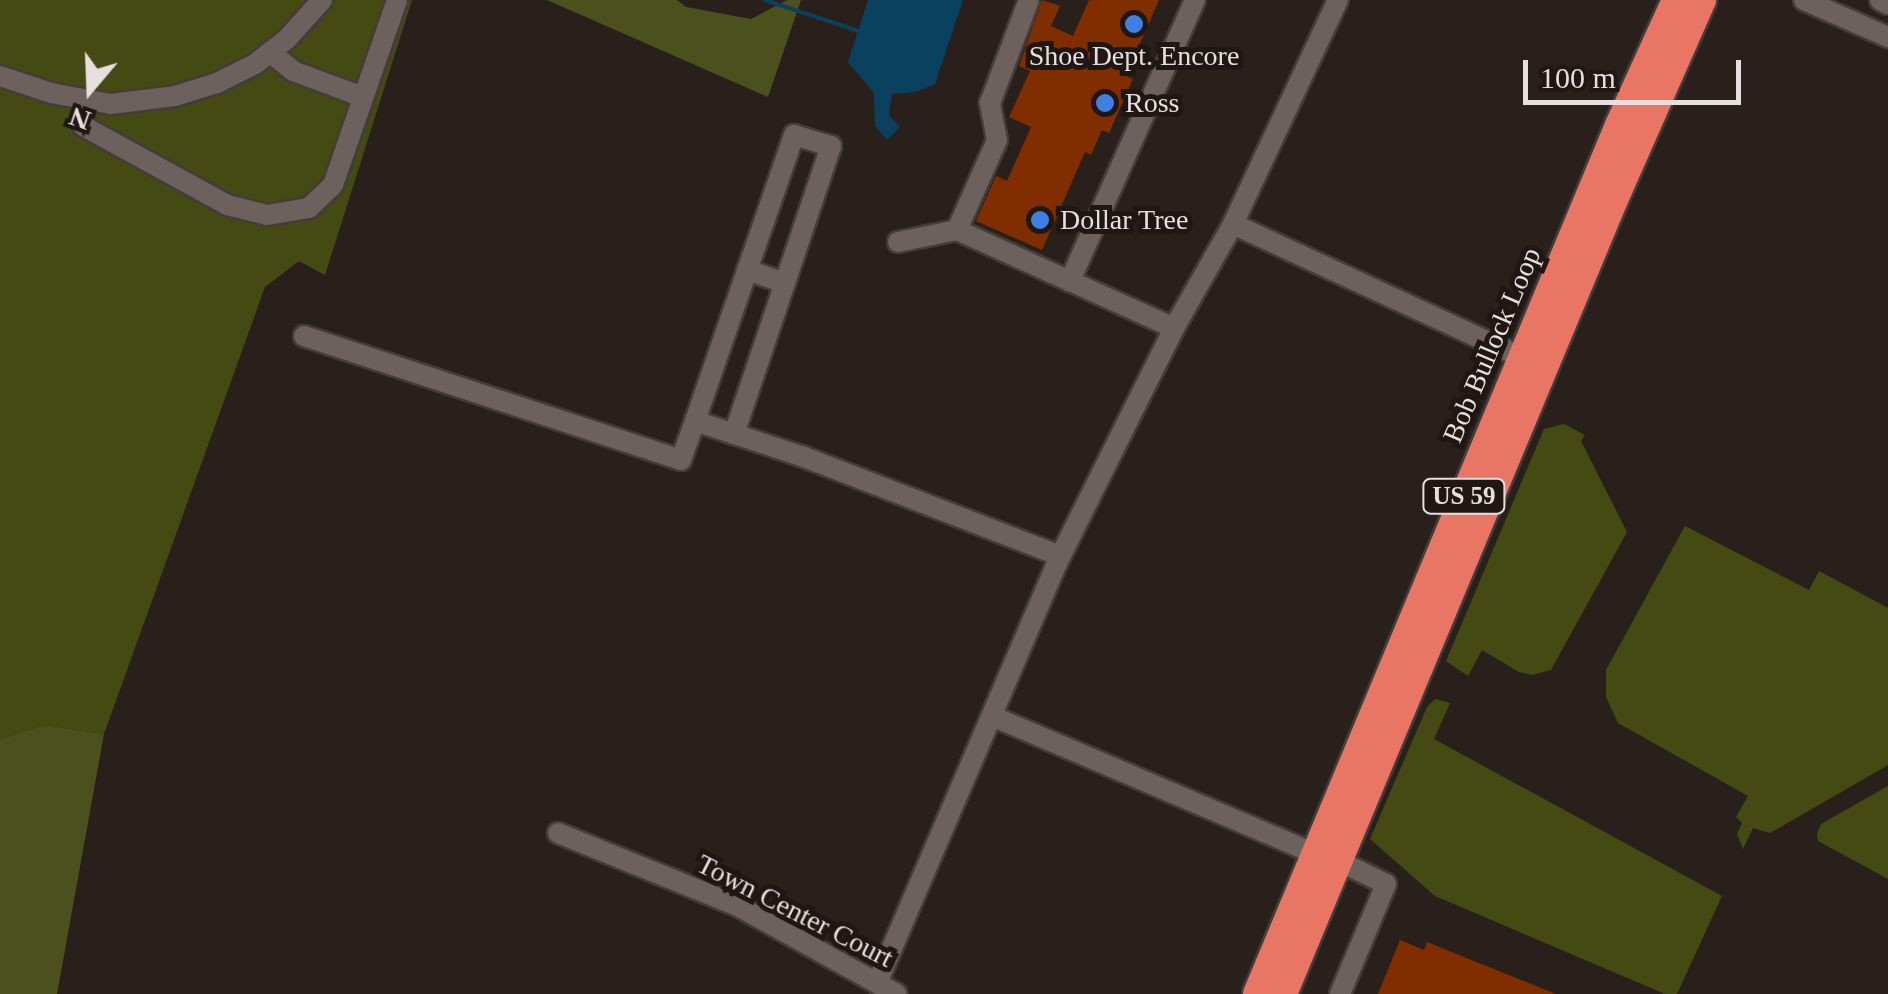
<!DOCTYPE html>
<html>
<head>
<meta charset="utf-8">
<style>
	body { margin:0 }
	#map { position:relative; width:1888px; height:994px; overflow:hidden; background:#29201c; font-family:"Times New Roman",serif }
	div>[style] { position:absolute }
	.green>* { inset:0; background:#444a12 }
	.forest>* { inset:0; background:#4b501c }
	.water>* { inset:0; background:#09415f }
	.stream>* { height:4px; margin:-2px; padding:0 2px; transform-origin:2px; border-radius:2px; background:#09415f }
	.building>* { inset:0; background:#802d00 }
	.roads { filter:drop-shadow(2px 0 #453c3a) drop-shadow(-2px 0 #453c3a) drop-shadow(0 2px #453c3a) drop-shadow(0 -2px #453c3a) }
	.minor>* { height:20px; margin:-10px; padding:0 10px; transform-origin:10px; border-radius:10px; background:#6d615d }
	.highway>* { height:28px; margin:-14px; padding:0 14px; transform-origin:14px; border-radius:14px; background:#e97664 }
	.dots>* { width:28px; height:28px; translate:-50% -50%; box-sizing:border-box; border:5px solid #201613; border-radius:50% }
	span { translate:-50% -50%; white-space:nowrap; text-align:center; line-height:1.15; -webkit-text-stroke:10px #201613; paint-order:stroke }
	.shield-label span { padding:2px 8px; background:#201613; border:2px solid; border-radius:8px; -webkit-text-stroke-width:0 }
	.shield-label { font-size:25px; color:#e6dfdd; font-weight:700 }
	.poi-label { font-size:28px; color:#e6dfdd }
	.left { translate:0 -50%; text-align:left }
	.street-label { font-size:28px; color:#e6dfdd }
	.north { position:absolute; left:40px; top:40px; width:100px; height:100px; -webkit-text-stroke:8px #201613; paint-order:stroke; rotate:199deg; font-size:28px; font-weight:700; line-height:40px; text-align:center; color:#e6dfdd }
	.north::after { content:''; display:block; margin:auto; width:35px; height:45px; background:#e6dfdd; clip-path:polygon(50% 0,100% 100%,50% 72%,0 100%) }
	.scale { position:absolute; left:1523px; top:60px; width:218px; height:45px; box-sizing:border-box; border:5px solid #e6dfdd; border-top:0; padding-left:12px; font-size:30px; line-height:35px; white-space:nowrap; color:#e6dfdd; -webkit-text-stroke:8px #201613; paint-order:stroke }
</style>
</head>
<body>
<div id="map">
	<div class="green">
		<div style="clip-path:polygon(0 0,412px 0,325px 275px,299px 261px,265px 287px,104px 734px,44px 725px,0 739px)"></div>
		<div style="clip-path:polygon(1564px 424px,1585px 435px,1581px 441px,1627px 532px,1551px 670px,1532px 675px,1519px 672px,1482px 650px,1468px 676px,1446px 661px,1544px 429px)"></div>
		<div style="clip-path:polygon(1685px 526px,1809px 590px,1819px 571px,1888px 608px,1888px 765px,1770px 833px,1753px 828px,1743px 849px,1737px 834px,1742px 823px,1736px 817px,1748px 796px,1618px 723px,1606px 697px,1606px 670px)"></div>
		<div style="clip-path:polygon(1435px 699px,1450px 703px,1434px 739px,1722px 896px,1677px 994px,1665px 994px,1435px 896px,1370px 839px,1427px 707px)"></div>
		<div style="clip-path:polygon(1888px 786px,1888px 879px,1818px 841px,1817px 834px,1821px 824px)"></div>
	</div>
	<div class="forest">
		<div style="clip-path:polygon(547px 0,677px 0,686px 7px,751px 19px,787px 0,801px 0,768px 97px)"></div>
		<div style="clip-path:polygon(44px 725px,104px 734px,57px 994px,0 994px,0 739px)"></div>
	</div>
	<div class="water">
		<div style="clip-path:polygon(868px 0,963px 0,935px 84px,916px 92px,892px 94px,889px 115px,900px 127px,887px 140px,875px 126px,874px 93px,848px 62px)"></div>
	</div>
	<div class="stream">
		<div style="left:765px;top:0;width:99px;rotate:18.3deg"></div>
	</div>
	<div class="building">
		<div style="clip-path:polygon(1042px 0,1060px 6px,1051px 26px,1073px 36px,1089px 0,1159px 0,1126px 76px,1133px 79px,1109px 133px,1102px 130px,1091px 155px,1085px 152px,1042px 250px,976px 221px,996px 176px,1007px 181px,1031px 127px,1009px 117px,1030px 71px,1019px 66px)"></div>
		<div style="clip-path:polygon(1400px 940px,1424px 950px,1427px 942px,1556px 994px,1378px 994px)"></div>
	</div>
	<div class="roads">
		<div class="minor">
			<div style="left:1195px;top:0;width:308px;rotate:114deg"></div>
			<div style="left:1070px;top:281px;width:114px;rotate:24.3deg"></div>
			<div style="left:1174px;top:328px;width:120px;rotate:-60.4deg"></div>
			<div style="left:1233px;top:224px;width:247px;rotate:-64.9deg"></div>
			<div style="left:1804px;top:0;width:92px;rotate:23.8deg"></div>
			<div style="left:1880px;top:0;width:9px;rotate:27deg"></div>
			<div style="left:271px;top:53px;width:28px;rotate:39deg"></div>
			<div style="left:293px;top:71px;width:75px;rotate:20.4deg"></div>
			<div style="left:0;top:76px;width:54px;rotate:18.4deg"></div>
			<div style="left:51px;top:93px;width:61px;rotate:10.4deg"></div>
			<div style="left:111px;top:104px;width:64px;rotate:-7.1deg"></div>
			<div style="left:175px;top:96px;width:44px;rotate:-17.2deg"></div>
			<div style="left:217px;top:83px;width:42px;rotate:-26.6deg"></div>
			<div style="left:255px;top:64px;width:39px;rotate:-38deg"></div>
			<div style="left:286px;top:40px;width:54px;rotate:-48deg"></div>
			<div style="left:83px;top:126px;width:164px;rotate:28.7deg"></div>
			<div style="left:227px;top:205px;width:41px;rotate:14deg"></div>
			<div style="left:267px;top:215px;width:43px;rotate:-9.5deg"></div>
			<div style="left:309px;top:208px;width:33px;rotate:-44deg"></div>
			<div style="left:333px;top:185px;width:196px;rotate:-70.9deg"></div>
			<div style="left:1233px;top:224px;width:317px;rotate:24.8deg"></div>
			<div style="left:957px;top:230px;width:124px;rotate:24.3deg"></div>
			<div style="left:898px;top:242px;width:60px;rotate:-11.5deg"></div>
			<div style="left:957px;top:230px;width:98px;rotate:-66deg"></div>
			<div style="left:997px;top:140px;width:38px;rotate:-101deg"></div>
			<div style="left:990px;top:103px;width:110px;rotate:-69.3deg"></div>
			<div style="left:747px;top:270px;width:40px;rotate:18.9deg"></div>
			<div style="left:304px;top:336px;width:397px;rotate:18.2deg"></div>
			<div style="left:681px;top:460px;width:41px;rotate:-70.3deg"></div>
			<div style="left:695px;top:421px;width:115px;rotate:18.3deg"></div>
			<div style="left:804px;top:457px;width:274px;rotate:21.1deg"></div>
			<div style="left:695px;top:421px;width:303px;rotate:-70.9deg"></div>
			<div style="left:794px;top:135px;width:39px;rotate:17deg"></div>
			<div style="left:831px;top:146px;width:304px;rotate:108.6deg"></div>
			<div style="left:992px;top:716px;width:351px;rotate:23.1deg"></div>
			<div style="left:558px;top:833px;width:196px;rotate:22.1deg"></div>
			<div style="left:740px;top:907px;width:179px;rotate:29deg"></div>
			<div style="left:1339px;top:861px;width:52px;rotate:26.1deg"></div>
			<div style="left:1386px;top:884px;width:119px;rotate:112.7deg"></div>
			<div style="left:877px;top:983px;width:455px;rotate:-66.8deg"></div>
			<div style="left:1056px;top:565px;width:265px;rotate:-63.5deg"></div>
		</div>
		<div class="highway">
			<div style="left:1257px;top:994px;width:941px;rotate:-67.38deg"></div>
			<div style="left:1619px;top:125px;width:137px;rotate:-65.5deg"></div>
			<div style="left:1283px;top:994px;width:858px;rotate:-67.38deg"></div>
			<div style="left:1613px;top:202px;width:221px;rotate:-66.2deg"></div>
		</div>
	</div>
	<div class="dots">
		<div style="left:1134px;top:24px;background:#3f7fe0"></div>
		<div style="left:1105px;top:103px;background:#3f7fe0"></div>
		<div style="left:1040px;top:220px;background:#3f7fe0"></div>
	</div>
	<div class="shield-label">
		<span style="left:1464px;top:496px">US 59</span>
	</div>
	<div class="poi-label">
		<span style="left:1134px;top:56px">Shoe Dept. Encore</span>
		<span class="left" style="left:1125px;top:103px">Ross</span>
		<span class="left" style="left:1060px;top:220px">Dollar Tree</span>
	</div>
	<div class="street-label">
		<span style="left:1492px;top:345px;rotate:-67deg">Bob Bullock Loop</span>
		<span style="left:795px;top:911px;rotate:27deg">Town Center Court</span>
	</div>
	<div class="north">N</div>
	<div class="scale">100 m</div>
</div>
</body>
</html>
